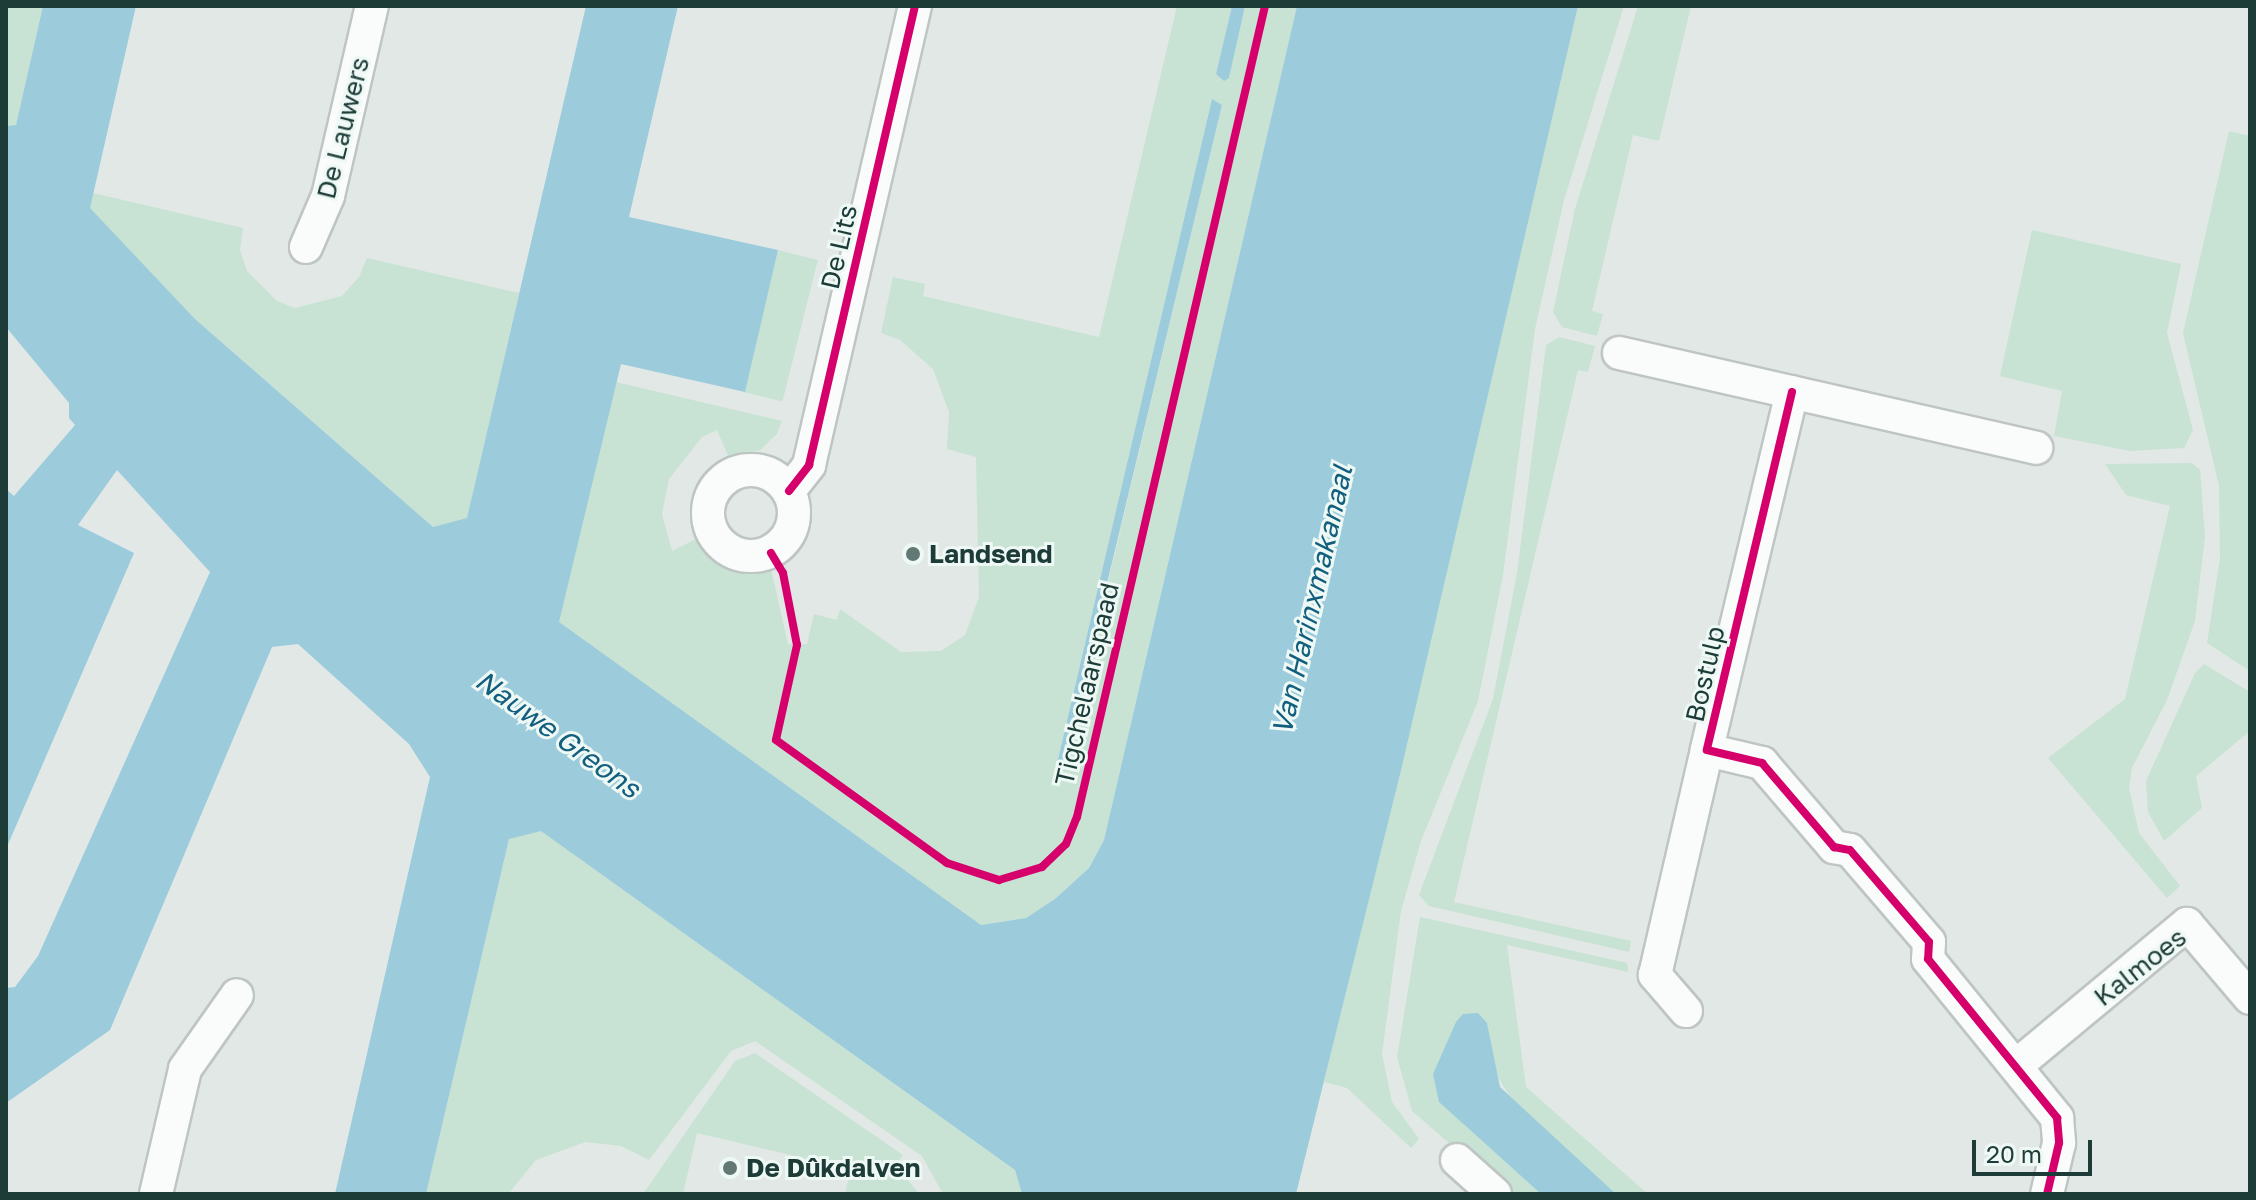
<!DOCTYPE html>
<html>
<head>
<meta charset="utf-8">
<style>
	body { margin:0 }
	#map { position:relative; width:2256px; height:1200px; overflow:hidden; background:#e1e8e6; font-family:"Golos Text",sans-serif }
	div>[style] { position:absolute }
	.green>* { inset:0; background:#c8e3d4; transform-origin:0 0 }
	.water>* { inset:0; background:#9ccbdc }
	.roads { filter:drop-shadow(2px 0 #bec5c3) drop-shadow(-2px 0 #bec5c3) drop-shadow(0 2px #bec5c3) drop-shadow(0 -2px #bec5c3) }
	.street>* { height:32px; margin:-16px; padding:0 16px; transform-origin:16px; border-radius:16px; background:#fafcfb }
	.street>.ring { margin:-16px; padding:0; box-sizing:content-box; background:none; border:32px solid #fafcfb; border-radius:50% }
	.cycleway>* { height:8px; margin:-4px; padding:0 4px; transform-origin:4px; border-radius:4px; background:#d6006c }
	.dots>* { width:22px; height:22px; translate:-50% -50%; box-sizing:border-box; border:4px solid #eef8f4; border-radius:50% }
	span { translate:-50% -50%; white-space:nowrap; text-align:center; line-height:1.15; -webkit-text-stroke:6px #eef8f4; paint-order:stroke }
	.street-label { font-size:26px; color:#1d3c38 }
	.poi-label { font-size:26px; color:#1d3c38; font-weight:700 }
	.left { translate:0 -50%; text-align:left }
	.water-label { font-size:28px; color:#125e7e; font-style:italic }
	.frame { position:absolute; inset:0; border:8px solid #1d3c38; pointer-events:none }
	.scale { position:absolute; left:1972px; top:1140px; width:120px; height:36px; box-sizing:border-box; border:4px solid #1d3c38; border-top:0; padding-left:10px; font-size:24px; line-height:28px; white-space:nowrap; color:#1d3c38; -webkit-text-stroke:6px #eef8f4; paint-order:stroke }
</style>
</head>
<body>
<div id="map">
	<div class="green">
		<div style="clip-path:polygon(6px 6px,43px 6px,16px 125px,6px 126px)"></div>
		<div style="clip-path:polygon(evenodd,1177px 6px,1232px 6px,1216px 74px,1229px 78px,1245px 6px,1297px 6px,1104px 840px,1089px 868px,1055px 899px,1026px 918px,981px 925px,558px 622px,616px 382px,782px 421px,777px 434px,760px 450px,729px 458px,717px 430px,702px 437px,669px 479px,662px 514px,672px 551px,698px 538px,728px 567px,771px 569px,788px 644px,807px 644px,814px 614px,837px 620px,840px 609px,901px 652px,941px 651px,965px 635px,979px 597px,976px 457px,947px 449px,949px 412px,933px 369px,900px 340px,881px 333px,893px 277px,925px 284px,923px 296px,1099px 337px,1177px 6px,1212px 99px,1222px 105px,1059px 787px,1053px 781px,1212px 99px)"></div>
		<div style="clip-path:polygon(1578px 6px,1624px 6px,1564px 200px,1535px 329px,1503px 575px,1478px 701px,1421px 841px,1401px 911px,1382px 1054px,1392px 1102px,1419px 1139px,1411px 1148px,1347px 1088px,1324px 1082px)"></div>
		<div style="clip-path:polygon(1638px 6px,1691px 6px,1659px 141px,1633px 135px,1592px 311px,1603px 314px,1597px 336px,1562px 327px,1553px 312px,1575px 209px)"></div>
		<div style="clip-path:polygon(2229px 131px,2250px 136px,2250px 671px,2207px 643px,2220px 558px,2219px 486px,2183px 333px)"></div>
		<div style="clip-path:polygon(93px 193px,243px 228px,240px 250px,247px 271px,277px 301px,295px 308px,342px 296px,359px 277px,367px 258px,519px 293px,467px 519px,433px 527px,195px 319px,89px 208px)"></div>
		<div style="clip-path:polygon(2032px 230px,2181px 264px,2167px 333px,2193px 430px,2184px 448px,2130px 451px,2054px 436px,2062px 391px,2000px 376px)"></div>
		<div style="left:778px;top:250px;width:41px;height:146px;rotate:14deg"></div>
		<div style="clip-path:polygon(1559px 337px,1595px 346px,1588px 372px,1578px 370px,1454px 902px,1631px 941px,1629px 952px,1429px 906px,1419px 895px,1493px 699px,1517px 573px,1546px 345px)"></div>
		<div style="clip-path:polygon(2105px 464px,2192px 463px,2200px 470px,2205px 536px,2195px 621px,2167px 700px,2132px 768px,2129px 788px,2139px 833px,2180px 886px,2167px 898px,2048px 758px,2125px 699px,2170px 506px,2126px 495px)"></div>
		<div style="clip-path:polygon(2204px 664px,2250px 692px,2250px 731px,2196px 776px,2202px 808px,2164px 841px,2148px 812px,2146px 781px,2195px 673px)"></div>
		<div style="clip-path:polygon(541px 830px,1015px 1170px,1022px 1194px,943px 1194px,922px 1156px,755px 1041px,731px 1051px,649px 1160px,621px 1146px,585px 1142px,536px 1160px,508px 1194px,426px 1194px,509px 839px)"></div>
		<div style="clip-path:polygon(1420px 917px,1627px 963px,1628px 972px,1507px 945px,1526px 1087px,1648px 1194px,1616px 1194px,1514px 1103px,1492px 1068px,1487px 1023px,1464px 1125px,1541px 1194px,1508px 1194px,1412px 1111px,1397px 1057px)"></div>
		<div style="clip-path:polygon(755px 1053px,903px 1155px,896px 1165px,919px 1194px,845px 1194px,851px 1169px,697px 1133px,683px 1194px,643px 1194px,735px 1061px)"></div>
	</div>
	<div class="water">
		<div style="clip-path:polygon(43px 6px,136px 6px,90px 208px,195px 319px,433px 527px,467px 518px,586px 6px,678px 6px,629px 217px,778px 250px,745px 392px,621px 364px,559px 622px,981px 925px,1026px 918px,1055px 899px,1089px 868px,1104px 840px,1297px 6px,1578px 6px,1402px 766px,1296px 1194px,1022px 1194px,1015px 1170px,541px 831px,509px 839px,426px 1194px,335px 1194px,430px 777px,409px 744px,298px 644px,272px 647px,110px 1030px,6px 1103px,6px 988px,15px 987px,38px 956px,210px 572px,117px 470px,78px 525px,134px 553px,6px 849px,6px 489px,14px 496px,75px 425px,69px 418px,69px 403px,6px 327px,6px 126px,16px 125px)"></div>
		<div style="clip-path:polygon(1232px 6px,1245px 6px,1229px 78px,1224px 81px,1216px 74px)"></div>
		<div style="clip-path:polygon(1212px 99px,1222px 105px,1058px 787px,1053px 781px)"></div>
		<div style="clip-path:polygon(1478px 1013px,1487px 1023px,1500px 1087px,1616px 1194px,1541px 1194px,1439px 1102px,1433px 1074px,1456px 1022px,1463px 1014px)"></div>
	</div>
	<div class="roads">
		<div class="street">
			<div style="left:306px;top:247px;width:56px;rotate:-66.7deg"></div>
			<div style="left:328px;top:196px;width:195px;rotate:-77deg"></div>
			<div style="left:1619px;top:353px;width:428px;rotate:12.8deg"></div>
			<div style="left:1792px;top:392px;width:368px;rotate:103.4deg"></div>
			<div style="left:1707px;top:750px;width:57px;rotate:13.3deg"></div>
			<div style="left:1762px;top:763px;width:111px;rotate:49.4deg"></div>
			<div style="left:1834px;top:847px;width:16px;rotate:11deg"></div>
			<div style="left:1850px;top:850px;width:121px;rotate:49.3deg"></div>
			<div style="left:1929px;top:942px;width:17px;rotate:93deg"></div>
			<div style="left:1928px;top:959px;width:205px;rotate:50.9deg"></div>
			<div style="left:2057px;top:1118px;width:25px;rotate:85deg"></div>
			<div style="left:2059px;top:1143px;width:52px;rotate:103.2deg"></div>
			<div class="ring" style="left:708px;top:470px;width:54px;height:54px"></div>
			<div style="left:789px;top:491px;width:33px;rotate:-52deg"></div>
			<div style="left:809px;top:465px;width:471px;rotate:-77deg"></div>
			<div style="left:1686px;top:1011px;width:48px;rotate:-130.7deg"></div>
			<div style="left:1655px;top:975px;width:231px;rotate:-77deg"></div>
			<div style="left:2017px;top:1065px;width:221px;rotate:-39.7deg"></div>
			<div style="left:2187px;top:924px;width:97px;rotate:49.6deg"></div>
			<div style="left:1457px;top:1160px;width:51px;rotate:41.8deg"></div>
			<div style="left:156px;top:1194px;width:128px;rotate:-76.9deg"></div>
			<div style="left:185px;top:1069px;width:90px;rotate:-54.9deg"></div>
		</div>
	</div>
	<div class="cycleway">
		<div style="left:1792px;top:392px;width:368px;rotate:103.4deg"></div>
		<div style="left:1707px;top:750px;width:57px;rotate:13.3deg"></div>
		<div style="left:1762px;top:763px;width:111px;rotate:49.4deg"></div>
		<div style="left:1834px;top:847px;width:16px;rotate:11deg"></div>
		<div style="left:1850px;top:850px;width:121px;rotate:49.3deg"></div>
		<div style="left:1929px;top:942px;width:17px;rotate:93deg"></div>
		<div style="left:1928px;top:959px;width:205px;rotate:50.9deg"></div>
		<div style="left:2057px;top:1118px;width:25px;rotate:85deg"></div>
		<div style="left:2059px;top:1143px;width:52px;rotate:103.2deg"></div>
		<div style="left:789px;top:491px;width:33px;rotate:-52deg"></div>
		<div style="left:809px;top:465px;width:471px;rotate:-77deg"></div>
		<div style="left:771px;top:553px;width:23px;rotate:59deg"></div>
		<div style="left:783px;top:573px;width:73px;rotate:79deg"></div>
		<div style="left:797px;top:645px;width:97px;rotate:102.5deg"></div>
		<div style="left:776px;top:740px;width:211px;rotate:35.7deg"></div>
		<div style="left:947px;top:863px;width:55px;rotate:18.1deg"></div>
		<div style="left:999px;top:880px;width:45px;rotate:-16.8deg"></div>
		<div style="left:1042px;top:867px;width:33px;rotate:-44deg"></div>
		<div style="left:1066px;top:844px;width:29px;rotate:-68deg"></div>
		<div style="left:1077px;top:817px;width:833px;rotate:-76.95deg"></div>
	</div>
	<div class="dots">
		<div style="left:913px;top:554px;background:#627875"></div>
		<div style="left:730px;top:1168px;background:#627875"></div>
	</div>
	<div class="street-label">
		<span style="left:343px;top:128px;rotate:-76deg">De Lauwers</span>
		<span style="left:839px;top:247px;rotate:-77deg">De Lits</span>
		<span style="left:1705px;top:674px;rotate:-77deg">Bostulp</span>
		<span style="left:1087px;top:684px;rotate:-77deg">Tigchelaarspaad</span>
		<span style="left:2140px;top:967px;rotate:-38deg">Kalmoes</span>
	</div>
	<div class="poi-label">
		<span class="left" style="left:929px;top:554px">Landsend</span>
		<span class="left" style="left:746px;top:1168px">De Dûkdalven</span>
	</div>
	<div class="water-label">
		<span style="left:1312px;top:600px;rotate:-77deg">Van Harinxmakanaal</span>
		<span style="left:558px;top:734px;rotate:36deg">Nauwe Greons</span>
	</div>
	<div class="frame"></div>
	<div class="scale">20 m</div>
</div>
</body>
</html>
